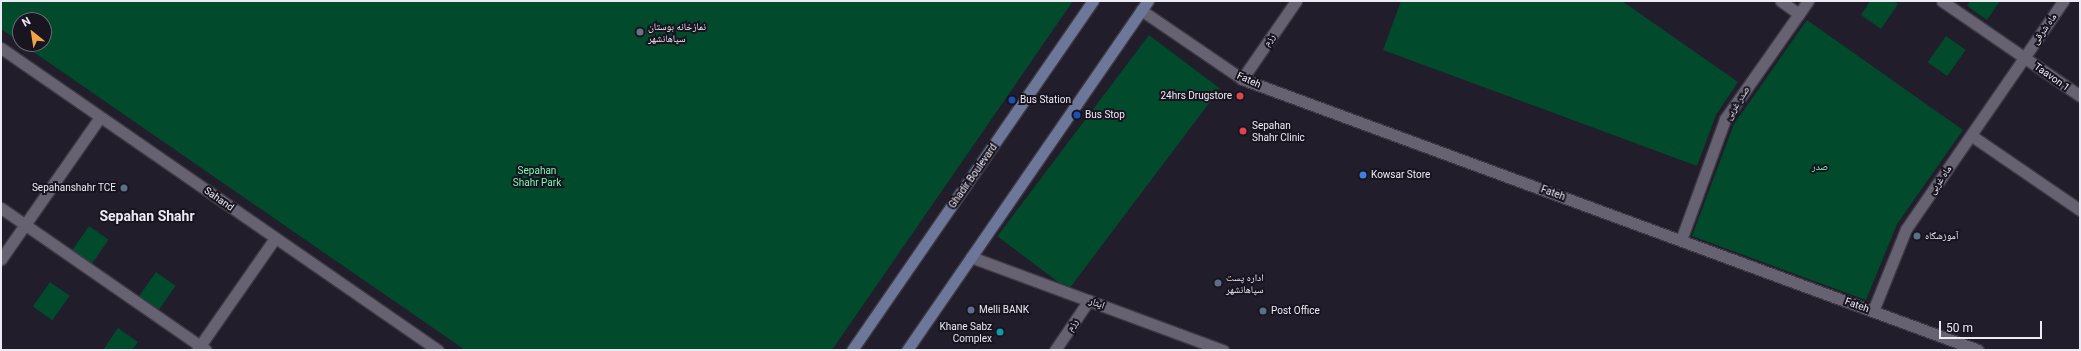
<!DOCTYPE html>
<html>
<head>
<meta charset="utf-8">
<style>
	body { margin:0 }
	#map { position:relative; width:2081px; height:351px; overflow:hidden; background:#211d2a; font-family:Roboto,"Noto Naskh Arabic",sans-serif }
	div>[style] { position:absolute }
	.green>* { inset:0; background:#014a2b; transform-origin:0 0 }
	.roads { filter:drop-shadow(1px 0 #3c3944) drop-shadow(-1px 0 #3c3944) drop-shadow(0 1px #3c3944) drop-shadow(0 -1px #3c3944) }
	.minor>* { height:11px; margin:-5.5px; padding:0 5.5px; transform-origin:5.5px; border-radius:5.5px; background:#666271 }
	.tertiary>* { height:11px; margin:-5.5px; padding:0 5.5px; transform-origin:5.5px; border-radius:5.5px; background:#666271 }
	.secondary>* { height:11px; margin:-5.5px; padding:0 5.5px; transform-origin:5.5px; border-radius:5.5px; background:#6c779a }
	.dots>* { width:11px; height:11px; translate:-50% -50%; box-sizing:border-box; border:2px solid #181420; border-radius:50% }
	span { translate:-50% -50%; white-space:nowrap; text-align:center; line-height:1.15; -webkit-text-stroke:4px #181420; paint-order:stroke }
	.poi-label { font-size:10px; color:#eceaf3 }
	.left { translate:0 -50%; text-align:left }
	.right { translate:-100% -50%; text-align:right }
	.street-label { font-size:10px; color:#eceaf3 }
	.park-label { font-size:10px; color:#78fcb4 }
	.district-label { font-size:14px; color:#eceaf3; font-weight:700 }
	.frame { position:absolute; inset:0; border:2px solid #eceaf3; pointer-events:none }
	.north { position:absolute; left:12px; top:12px; width:40px; height:40px; box-sizing:border-box; background:#181420; border:1px solid #6d6a74; border-radius:50%; rotate:330deg; font-size:11px; font-weight:700; line-height:16px; text-align:center; color:#eceaf3 }
	.north::after { content:''; display:block; margin:auto; width:14px; height:18px; background:#f4a344; clip-path:polygon(50% 0,100% 100%,50% 72%,0 100%) }
	.scale { position:absolute; left:1939px; top:321px; width:103px; height:18px; box-sizing:border-box; border:2px solid #eceaf3; border-top:0; padding-left:5px; font-size:12px; line-height:14px; white-space:nowrap; color:#eceaf3; -webkit-text-stroke:3px #181420; paint-order:stroke }
</style>
</head>
<body>
<div id="map">
	<div class="green">
		<div style="clip-path:polygon(1px 1px,1073px 1px,832px 350px,465px 350px,22px 44px,44px 44px,44px 20px,20px 20px,20px 42px,1px 29px)"></div>
		<div style="clip-path:polygon(1401px 1px,1622px 1px,1738px 82px,1716px 115px,1697px 166px,1383px 50px)"></div>
		<div style="clip-path:polygon(1870px 1px,1894px 1px,1898px 4px,1881px 29px,1861px 15px)"></div>
		<div style="clip-path:polygon(1970px 1px,2000px 1px,1987px 20px,1967px 6px)"></div>
		<div style="clip-path:polygon(1807px 20px,1963px 130px,1897px 224px,1866px 300px,1692px 236px,1734px 124px)"></div>
		<div style="left:1149px;top:35px;width:89px;height:252px;rotate:37deg"></div>
		<div style="left:1946px;top:36px;width:24px;height:32px;rotate:35deg"></div>
		<div style="left:89px;top:226px;width:24px;height:31px;rotate:35deg"></div>
		<div style="left:156px;top:272px;width:24px;height:31px;rotate:35deg"></div>
		<div style="left:50px;top:282px;width:24px;height:30px;rotate:35deg"></div>
		<div style="clip-path:polygon(118px 328px,138px 342px,132px 350px,103px 350px)"></div>
	</div>
	<div class="roads">
		<div class="minor">
			<div style="left:1781px;top:1px;width:22px;rotate:36deg"></div>
			<div style="left:1242px;top:79px;width:95px;rotate:-55.3deg"></div>
			<div style="left:1972px;top:136px;width:131px;rotate:34.4deg"></div>
			<div style="left:1681px;top:240px;width:129px;rotate:-70deg"></div>
			<div style="left:1725px;top:119px;width:144px;rotate:-54.9deg"></div>
			<div style="left:1px;top:259px;width:173px;rotate:-55.1deg"></div>
			<div style="left:1873px;top:311px;width:88px;rotate:-68.1deg"></div>
			<div style="left:1906px;top:229px;width:277px;rotate:-55.4deg"></div>
			<div style="left:197px;top:350px;width:136px;rotate:-55.1deg"></div>
			<div style="left:1055px;top:350px;width:60px;rotate:-55.8deg"></div>
		</div>
		<div class="tertiary">
			<div style="left:1942px;top:1px;width:168px;rotate:34.5deg"></div>
			<div style="left:1141px;top:10px;width:122px;rotate:34.3deg"></div>
			<div style="left:1242px;top:79px;width:784px;rotate:20.21deg"></div>
			<div style="left:1px;top:48px;width:531px;rotate:34.65deg"></div>
			<div style="left:1px;top:208px;width:249px;rotate:34.7deg"></div>
			<div style="left:971px;top:257px;width:269px;rotate:20.3deg"></div>
		</div>
		<div class="secondary">
			<div style="left:852px;top:350px;width:424px;rotate:-55.4deg"></div>
			<div style="left:907px;top:350px;width:424px;rotate:-55.4deg"></div>
		</div>
	</div>
	<div class="dots">
		<div style="left:640px;top:32px;background:#6b7280"></div>
		<div style="left:1240px;top:96px;background:#e0444e"></div>
		<div style="left:1012px;top:100px;background:#1a4fb4"></div>
		<div style="left:1077px;top:115px;background:#1a4fb4"></div>
		<div style="left:1243px;top:131px;background:#e0444e"></div>
		<div style="left:1363px;top:175px;background:#3f7fe0"></div>
		<div style="left:124px;top:188px;background:#5c6f8a"></div>
		<div style="left:1917px;top:236px;background:#5c6f8a"></div>
		<div style="left:1218px;top:283px;background:#5c6f8a"></div>
		<div style="left:971px;top:310px;background:#5c6f8a"></div>
		<div style="left:1263px;top:311px;background:#5c6f8a"></div>
		<div style="left:1000px;top:332px;background:#0f9aa8"></div>
	</div>
	<div class="poi-label">
		<span class="left" style="left:648px;top:32px">نمازخانه بوستان<br>سپاهانشهر</span>
		<span class="right" style="left:1232px;top:96px">24hrs Drugstore</span>
		<span class="left" style="left:1020px;top:100px">Bus Station</span>
		<span class="left" style="left:1085px;top:115px">Bus Stop</span>
		<span class="left" style="left:1252px;top:131px">Sepahan<br>Shahr Clinic</span>
		<span class="left" style="left:1371px;top:175px">Kowsar Store</span>
		<span class="right" style="left:116px;top:188px">Sepahanshahr TCE</span>
		<span class="left" style="left:1925px;top:236px">آموزشگاه</span>
		<span class="left" style="left:1226px;top:283px">اداره پست<br>سپاهانشهر</span>
		<span class="left" style="left:979px;top:310px">Melli BANK</span>
		<span class="left" style="left:1271px;top:311px">Post Office</span>
		<span class="right" style="left:992px;top:332px">Khane Sabz<br>Complex</span>
	</div>
	<div class="street-label">
		<span style="left:2044px;top:29px;rotate:-55deg">ماه شرقی</span>
		<span style="left:1269px;top:40px;rotate:-55deg">رزم</span>
		<span style="left:2052px;top:77px;rotate:35deg">Taavon 1</span>
		<span style="left:1249px;top:80px;rotate:24deg">Fateh</span>
		<span style="left:1737px;top:103px;rotate:-57deg">صدر غربی</span>
		<span style="left:973px;top:176px;rotate:-55deg">Ghadir Boulevard</span>
		<span style="left:1940px;top:180px;rotate:-55deg">ماه غربی</span>
		<span style="left:1553px;top:193px;rotate:20deg">Fateh</span>
		<span style="left:219px;top:199px;rotate:35deg">Sahand</span>
		<span style="left:1097px;top:303px;rotate:20deg">ایثار</span>
		<span style="left:1857px;top:305px;rotate:20deg">Fateh</span>
		<span style="left:1072px;top:325px;rotate:-56deg">رزم</span>
	</div>
	<div class="park-label">
		<span style="left:1820px;top:167px">صدر</span>
		<span style="left:537px;top:176px">Sepahan<br>Shahr Park</span>
	</div>
	<div class="district-label">
		<span style="left:147px;top:216px">Sepahan Shahr</span>
	</div>
	<div class="frame"></div>
	<div class="north">N</div>
	<div class="scale">50 m</div>
</div>
</body>
</html>
